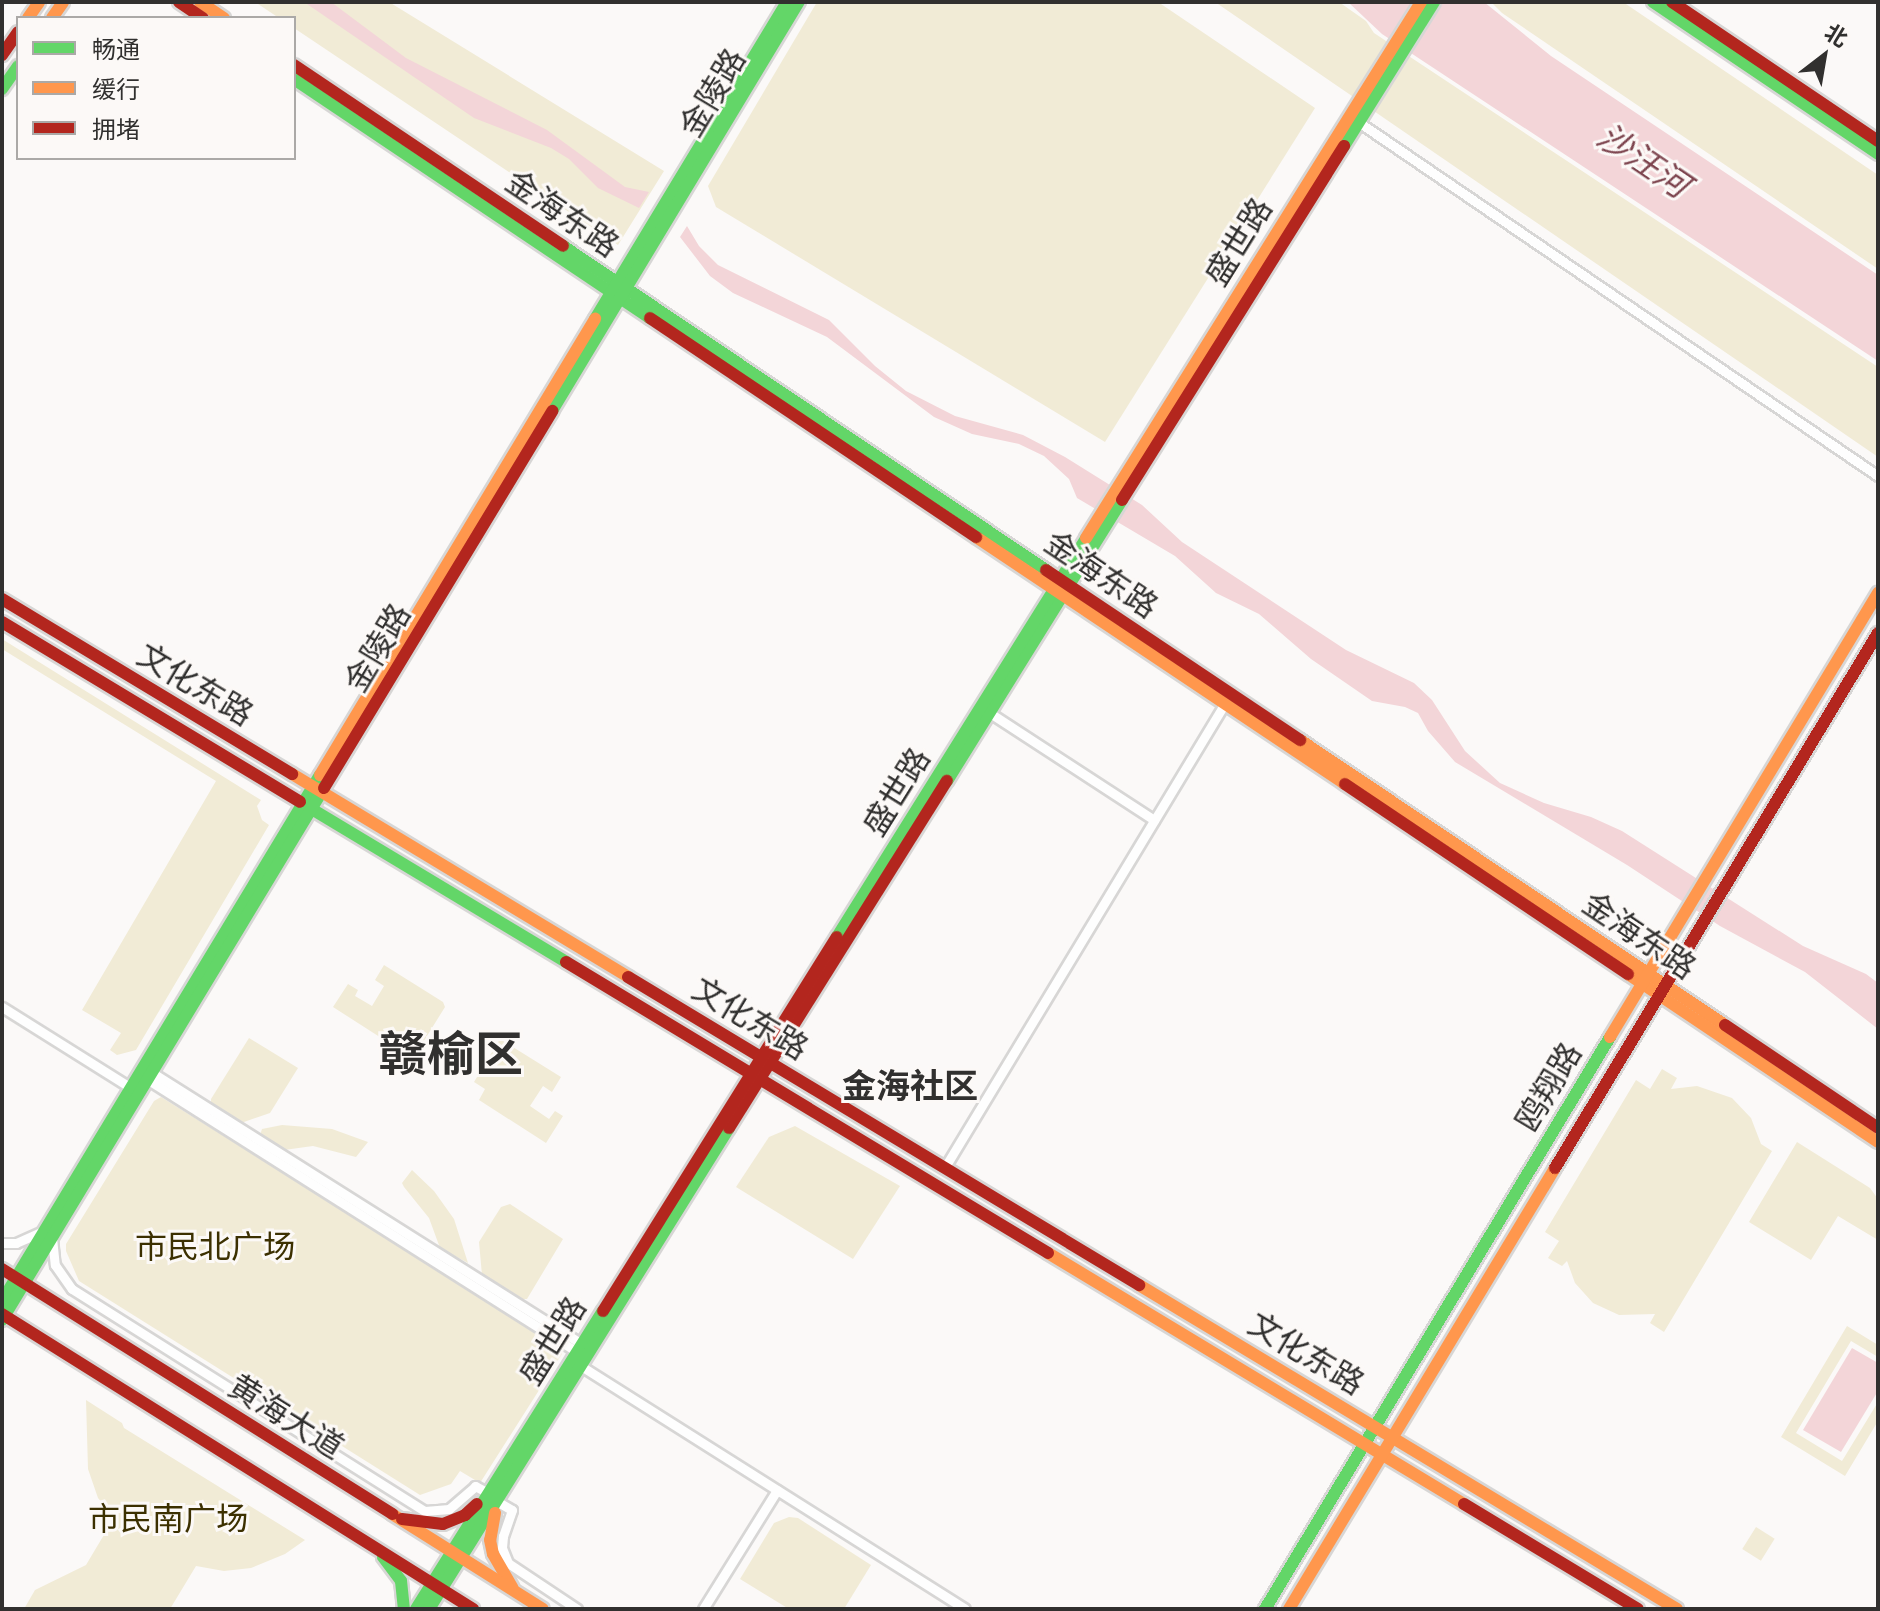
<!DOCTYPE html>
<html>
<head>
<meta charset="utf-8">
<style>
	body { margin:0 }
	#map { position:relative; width:1880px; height:1611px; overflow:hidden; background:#fbf9f8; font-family:Jost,"Noto Sans SC",sans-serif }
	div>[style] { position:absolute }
	.green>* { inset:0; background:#f1ebd6; transform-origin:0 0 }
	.water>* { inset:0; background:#f3d5d8 }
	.roads { filter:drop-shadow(2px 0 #d7d6d5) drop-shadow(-2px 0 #d7d6d5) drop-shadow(0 2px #d7d6d5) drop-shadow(0 -2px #d7d6d5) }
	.street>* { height:9px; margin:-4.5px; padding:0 4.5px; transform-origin:4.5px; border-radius:4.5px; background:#fefefe }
	.fast>* { height:12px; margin:-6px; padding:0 6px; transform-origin:6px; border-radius:6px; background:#63d668 }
	.slow>* { height:12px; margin:-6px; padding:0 6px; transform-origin:6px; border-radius:6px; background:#ff974d }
	.jam>* { height:12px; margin:-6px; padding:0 6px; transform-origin:6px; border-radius:6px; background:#b3261e }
	span { translate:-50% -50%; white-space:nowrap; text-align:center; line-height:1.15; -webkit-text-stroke:6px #fcf9f7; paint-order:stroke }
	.street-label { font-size:32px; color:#31302f }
	.park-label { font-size:32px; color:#3c3001 }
	.water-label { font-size:34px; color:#7d444e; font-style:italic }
	.neighbourhood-label { font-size:34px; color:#31302f; font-weight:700 }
	.town-label { font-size:48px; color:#31302f; font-weight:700 }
	.frame { position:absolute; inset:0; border:4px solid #31302f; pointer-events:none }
	.legend { position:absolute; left:16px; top:16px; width:280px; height:144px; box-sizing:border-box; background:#fcf9f7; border:2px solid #aba9a7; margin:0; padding:10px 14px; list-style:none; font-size:24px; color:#31302f }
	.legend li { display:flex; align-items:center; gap:16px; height:40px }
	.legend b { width:40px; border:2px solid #aba9a7 }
	.north { position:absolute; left:1784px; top:16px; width:80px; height:80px; -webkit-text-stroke:6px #fcf9f7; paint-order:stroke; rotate:31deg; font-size:22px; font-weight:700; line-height:32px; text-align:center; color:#31302f }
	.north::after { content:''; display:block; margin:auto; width:28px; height:36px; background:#31302f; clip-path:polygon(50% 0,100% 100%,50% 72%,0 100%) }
</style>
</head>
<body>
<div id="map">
	<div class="green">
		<div style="clip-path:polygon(255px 2px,389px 2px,664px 171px,618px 245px,294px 28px,294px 18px,279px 18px)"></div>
		<div style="clip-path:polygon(817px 2px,1158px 2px,1315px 108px,1105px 442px,716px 207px,708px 186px)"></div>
		<div style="clip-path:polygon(1215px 2px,1339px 2px,1366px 21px,1374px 33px,1878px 367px,1878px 457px)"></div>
		<div style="clip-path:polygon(1491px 2px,1623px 2px,1878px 175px,1878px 269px,1502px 13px)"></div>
		<div style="clip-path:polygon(2px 639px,261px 800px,257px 806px,262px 820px,269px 825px,136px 1050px,117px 1055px,110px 1050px,121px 1033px,82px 1010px,216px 781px,2px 649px)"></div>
		<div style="clip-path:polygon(384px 965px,443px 1002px,445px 1007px,422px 1044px,417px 1045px,407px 1039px,400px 1050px,333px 1007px,348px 984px,358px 990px,355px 996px,372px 1006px,384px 986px,375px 980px)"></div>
		<div style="clip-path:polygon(249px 1038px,298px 1068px,270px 1113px,241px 1123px,211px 1104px,211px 1099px)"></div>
		<div style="clip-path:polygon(500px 1039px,561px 1077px,552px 1092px,543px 1086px,530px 1106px,549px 1119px,555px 1111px,563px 1116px,546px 1143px,479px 1100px,485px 1089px,474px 1082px)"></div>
		<div style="clip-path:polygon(1662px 1069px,1677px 1078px,1671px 1089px,1697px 1086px,1732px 1098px,1751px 1118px,1761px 1144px,1772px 1151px,1664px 1332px,1650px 1323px,1655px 1314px,1619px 1315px,1593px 1303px,1575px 1283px,1567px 1261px,1562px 1266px,1548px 1258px,1559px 1241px,1545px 1232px,1636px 1080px,1650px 1089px)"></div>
		<div style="clip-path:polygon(161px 1097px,561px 1345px,562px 1354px,480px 1483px,460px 1471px,451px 1484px,420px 1495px,79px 1281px,66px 1251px,66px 1244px,154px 1101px)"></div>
		<div style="clip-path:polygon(282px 1125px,332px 1129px,368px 1142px,356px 1157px,313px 1146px,284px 1150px,260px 1135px,262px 1129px)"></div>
		<div style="clip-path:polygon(795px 1126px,900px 1186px,853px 1259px,736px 1187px,769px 1137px)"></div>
		<div style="clip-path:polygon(1797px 1142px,1870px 1188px,1878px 1199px,1878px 1240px,1838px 1216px,1811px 1260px,1749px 1222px)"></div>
		<div style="clip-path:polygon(412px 1170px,434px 1191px,454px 1219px,468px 1263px,440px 1248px,429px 1218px,404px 1187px,402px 1183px)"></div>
		<div style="clip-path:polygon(510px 1204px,563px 1239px,527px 1299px,521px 1299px,482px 1275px,479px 1242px,501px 1207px)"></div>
		<div style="clip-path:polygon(1847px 1326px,1878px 1345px,1878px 1357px,1851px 1341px,1796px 1433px,1842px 1461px,1878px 1402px,1878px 1421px,1845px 1476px,1781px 1437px)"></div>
		<div style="clip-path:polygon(86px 1400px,122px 1423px,124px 1428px,305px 1540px,285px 1554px,251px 1568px,224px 1571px,196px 1566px,170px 1609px,24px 1609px,35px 1590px,86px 1565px,114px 1518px,98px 1498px,88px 1469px)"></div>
		<div style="clip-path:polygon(789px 1517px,798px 1518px,871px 1565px,844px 1609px,789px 1609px,740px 1579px,774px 1523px)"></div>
		<div style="left:1756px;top:1527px;width:22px;height:26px;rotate:32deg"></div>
	</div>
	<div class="water">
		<div style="clip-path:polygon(304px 2px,331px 2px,406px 58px,547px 130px,625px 187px,649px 192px,639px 208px,598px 188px,569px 159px,551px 148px,474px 118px)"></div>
		<div style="clip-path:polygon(1348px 2px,1484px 2px,1551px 56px,1878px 275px,1878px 361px,1382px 34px)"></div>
		<div style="clip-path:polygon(687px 226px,699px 246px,718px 265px,829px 320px,875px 366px,906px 391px,955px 416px,1023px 435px,1065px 457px,1142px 505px,1182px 542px,1346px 650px,1414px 683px,1432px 700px,1465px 751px,1500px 783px,1544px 803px,1591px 817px,1622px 831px,1803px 946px,1866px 974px,1878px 983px,1878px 1029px,1805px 972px,1720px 926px,1627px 865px,1455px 762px,1428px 731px,1418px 713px,1405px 707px,1372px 701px,1311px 659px,1259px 614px,1216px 593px,1175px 556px,1077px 498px,1069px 479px,1044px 456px,1019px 444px,972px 434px,934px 417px,827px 337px,733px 293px,710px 276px,680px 237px)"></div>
		<div style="clip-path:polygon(1852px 1348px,1878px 1363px,1878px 1391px,1841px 1452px,1803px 1430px)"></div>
	</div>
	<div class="roads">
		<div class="street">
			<div style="left:1357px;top:121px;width:630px;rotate:34.27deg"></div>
			<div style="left:990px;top:713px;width:196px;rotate:33.1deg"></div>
			<div style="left:2px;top:1007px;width:152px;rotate:32.1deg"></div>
			<div style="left:148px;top:1070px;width:517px;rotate:32.28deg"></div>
			<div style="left:142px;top:1076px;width:521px;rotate:32.38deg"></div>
			<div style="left:945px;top:1167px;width:542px;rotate:-58.89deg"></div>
			<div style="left:52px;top:1238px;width:27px;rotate:84deg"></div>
			<div style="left:55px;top:1265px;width:29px;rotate:55deg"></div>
			<div style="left:72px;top:1289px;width:417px;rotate:32.2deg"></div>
			<div style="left:425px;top:1511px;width:24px;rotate:-5deg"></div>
			<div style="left:449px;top:1509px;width:35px;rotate:-41deg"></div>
			<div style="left:475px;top:1486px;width:15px;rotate:28deg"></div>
			<div style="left:2px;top:1243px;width:14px"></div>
			<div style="left:16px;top:1243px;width:30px;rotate:-24deg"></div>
			<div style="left:581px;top:1366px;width:454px;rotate:32.3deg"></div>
			<div style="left:498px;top:1502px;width:16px;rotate:30deg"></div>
			<div style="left:512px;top:1510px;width:28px;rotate:109deg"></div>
			<div style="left:503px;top:1536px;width:12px;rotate:95deg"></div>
			<div style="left:502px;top:1548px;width:16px;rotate:68deg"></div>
			<div style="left:508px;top:1563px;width:83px;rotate:33.7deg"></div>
			<div style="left:703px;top:1609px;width:140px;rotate:-58.1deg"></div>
		</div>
		<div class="fast">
			<div style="left:1653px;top:2px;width:272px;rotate:34deg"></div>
			<div style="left:294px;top:79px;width:429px;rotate:33.9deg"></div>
			<div style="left:2px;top:89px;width:28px;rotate:-55deg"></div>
			<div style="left:1344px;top:146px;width:170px;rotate:-58deg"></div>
			<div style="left:563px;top:246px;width:582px;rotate:33.85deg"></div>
			<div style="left:595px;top:319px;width:371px;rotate:-58.8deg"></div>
			<div style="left:552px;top:411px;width:478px;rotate:-58.9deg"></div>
			<div style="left:947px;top:781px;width:331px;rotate:-58.1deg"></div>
			<div style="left:300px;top:802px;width:310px;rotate:31deg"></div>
			<div style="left:837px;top:937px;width:470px;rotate:-58deg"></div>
			<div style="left:2px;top:1301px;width:615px;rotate:-58.84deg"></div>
			<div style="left:2px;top:1320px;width:622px;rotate:-58.82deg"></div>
			<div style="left:383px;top:1557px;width:30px;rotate:53deg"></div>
			<div style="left:401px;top:1581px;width:28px;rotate:84deg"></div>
			<div style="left:416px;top:1609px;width:352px;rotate:-57.9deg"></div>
			<div style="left:429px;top:1609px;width:567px;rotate:-58.05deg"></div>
			<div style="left:1265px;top:1609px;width:668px;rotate:-58.9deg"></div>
		</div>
		<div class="slow">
			<div style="left:200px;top:2px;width:29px;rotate:34deg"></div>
			<div style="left:28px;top:18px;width:19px;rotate:-55deg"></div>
			<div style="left:52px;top:18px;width:19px;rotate:-55deg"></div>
			<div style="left:976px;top:537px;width:444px;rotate:33.8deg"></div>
			<div style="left:1086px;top:538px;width:632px;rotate:-57.99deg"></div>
			<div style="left:1300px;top:740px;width:512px;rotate:33.85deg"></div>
			<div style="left:292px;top:774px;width:393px;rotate:31.1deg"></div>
			<div style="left:320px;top:775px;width:533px;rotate:-58.91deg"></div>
			<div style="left:1628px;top:974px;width:301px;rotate:33.9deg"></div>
			<div style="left:1610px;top:1037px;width:519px;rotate:-58.88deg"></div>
			<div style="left:1048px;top:1253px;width:486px;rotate:31.1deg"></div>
			<div style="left:1139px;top:1285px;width:628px;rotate:31.06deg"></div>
			<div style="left:495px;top:1513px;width:27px;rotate:100deg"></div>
			<div style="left:490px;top:1540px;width:14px;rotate:78deg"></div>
			<div style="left:493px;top:1554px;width:39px;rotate:60deg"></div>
			<div style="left:392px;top:1514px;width:178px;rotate:32.2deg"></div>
			<div style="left:1289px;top:1609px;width:515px;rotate:-58.9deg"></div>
		</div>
		<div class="jam">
			<div style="left:179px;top:2px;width:29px;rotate:34deg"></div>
			<div style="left:1672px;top:2px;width:249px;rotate:34deg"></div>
			<div style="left:2px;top:55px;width:28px;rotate:-55deg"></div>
			<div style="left:294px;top:65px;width:324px;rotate:33.9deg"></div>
			<div style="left:650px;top:318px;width:393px;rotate:33.9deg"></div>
			<div style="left:1122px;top:500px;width:418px;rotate:-57.9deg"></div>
			<div style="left:1046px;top:570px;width:306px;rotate:33.8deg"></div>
			<div style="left:2px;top:599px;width:339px;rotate:31.1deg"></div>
			<div style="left:2px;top:622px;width:348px;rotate:31.1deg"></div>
			<div style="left:1345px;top:784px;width:341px;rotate:33.9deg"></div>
			<div style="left:324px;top:788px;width:441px;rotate:-58.8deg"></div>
			<div style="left:566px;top:962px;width:563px;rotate:31.12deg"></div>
			<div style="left:628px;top:977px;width:597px;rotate:31.08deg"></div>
			<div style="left:1725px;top:1025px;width:184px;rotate:33.9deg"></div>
			<div style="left:729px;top:1128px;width:410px;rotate:-57.9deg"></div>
			<div style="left:1555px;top:1168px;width:625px;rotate:-58.88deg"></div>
			<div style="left:2px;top:1269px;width:461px;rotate:32.1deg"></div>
			<div style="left:603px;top:1311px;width:441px;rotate:-58deg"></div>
			<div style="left:2px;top:1314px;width:556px;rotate:32.06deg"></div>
			<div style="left:1464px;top:1504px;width:203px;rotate:31.1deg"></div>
			<div style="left:402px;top:1519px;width:41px;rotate:7deg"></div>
			<div style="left:443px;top:1524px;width:24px;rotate:-22deg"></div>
			<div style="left:465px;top:1515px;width:16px;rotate:-43deg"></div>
		</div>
	</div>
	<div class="street-label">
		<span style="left:713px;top:93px;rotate:-59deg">金陵路</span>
		<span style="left:562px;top:214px;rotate:34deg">金海东路</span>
		<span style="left:1239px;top:242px;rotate:-58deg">盛世路</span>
		<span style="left:1101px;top:575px;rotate:34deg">金海东路</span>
		<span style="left:378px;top:648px;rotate:-59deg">金陵路</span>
		<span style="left:195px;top:685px;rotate:31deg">文化东路</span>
		<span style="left:897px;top:792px;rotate:-58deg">盛世路</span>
		<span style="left:1639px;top:936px;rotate:34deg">金海东路</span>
		<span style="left:750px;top:1019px;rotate:31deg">文化东路</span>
		<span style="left:1549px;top:1087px;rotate:-59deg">鸥翔路</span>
		<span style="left:553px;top:1341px;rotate:-58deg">盛世路</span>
		<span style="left:1306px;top:1354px;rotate:31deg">文化东路</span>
		<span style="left:286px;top:1417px;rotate:32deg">黄海大道</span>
	</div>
	<div class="park-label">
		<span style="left:215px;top:1247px">市民北广场</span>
		<span style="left:168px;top:1519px">市民南广场</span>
	</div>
	<div class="water-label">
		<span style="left:1643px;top:161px;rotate:34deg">沙汪河</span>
	</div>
	<div class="neighbourhood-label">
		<span style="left:910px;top:1087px">金海社区</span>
	</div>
	<div class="town-label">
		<span style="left:451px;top:1055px">赣榆区</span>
	</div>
	<div class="frame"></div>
	<ul class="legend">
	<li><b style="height:10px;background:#63d668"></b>畅通</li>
	<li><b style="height:10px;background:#ff974d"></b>缓行</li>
	<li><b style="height:10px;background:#b3261e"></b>拥堵</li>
	</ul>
	<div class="north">北</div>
</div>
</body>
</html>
